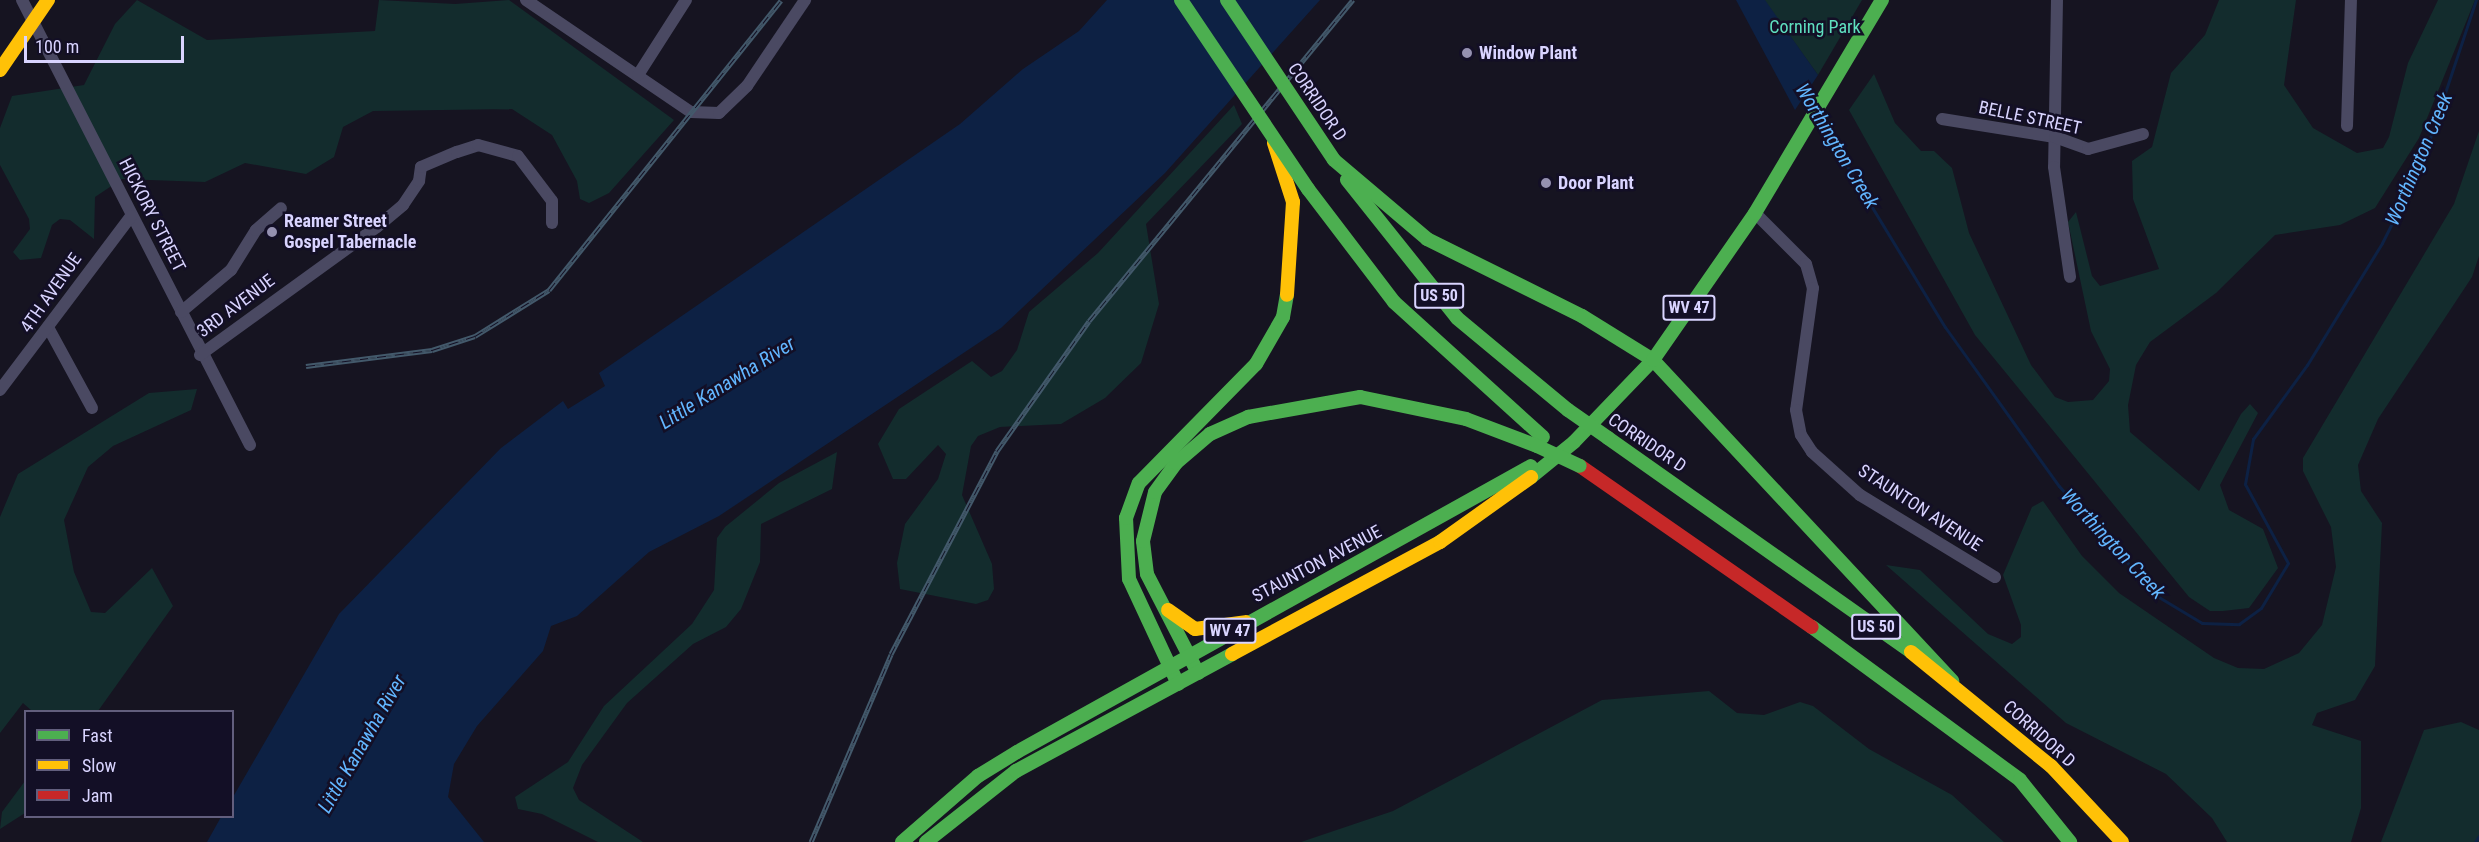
<!DOCTYPE html>
<html>
<head>
<meta charset="utf-8">
<style>
	body { margin:0 }
	#map { position:relative; width:2479px; height:842px; overflow:hidden; background:#161421; font-family:"Roboto Condensed",sans-serif }
	div>[style] { position:absolute }
	.green>* { inset:0; background:#132c2d }
	.water>* { inset:0; background:#0d2144 }
	.stream>* { height:3px; margin:-1.5px; padding:0 1.5px; transform-origin:1.5px; border-radius:1.5px; background:#0d2144 }
	.street>* { height:12px; margin:-6px; padding:0 6px; transform-origin:6px; border-radius:6px; background:#4a4962 }
	.fast>* { height:14px; margin:-7px; padding:0 7px; transform-origin:7px; border-radius:7px; background:#4caf50 }
	.slow>* { height:14px; margin:-7px; padding:0 7px; transform-origin:7px; border-radius:7px; background:#ffc107 }
	.jam>* { height:14px; margin:-7px; padding:0 7px; transform-origin:7px; border-radius:7px; background:#c62828 }
	.rail>* { height:5px; margin-top:-2.5px; transform-origin:0; background:repeating-linear-gradient(90deg,#130f26 0 9px,#43596b 0 18px); box-sizing:border-box; border-block:2px solid #43596b }
	.fast-bridge>* { height:14px; margin:-7px; padding:0 7px; transform-origin:7px; border-radius:7px; background:#4caf50 }
	.dots>* { width:16px; height:16px; translate:-50% -50%; box-sizing:border-box; border:3px solid #130f26; border-radius:50% }
	span { translate:-50% -50%; white-space:nowrap; text-align:center; line-height:1.15; -webkit-text-stroke:5px #130f26; paint-order:stroke }
	.shield-label span { padding:2px 4px; background:#130f26; border:2px solid; border-radius:4px; -webkit-text-stroke-width:0 }
	.shield-label { font-size:16px; color:#d9d4ff; font-weight:700 }
	.park-label { font-size:18px; color:#5fe0c0 }
	.poi-label { font-size:18px; color:#d9d4ff; font-weight:700 }
	.left { translate:0 -50%; text-align:left }
	.street-label { font-size:18px; color:#d9d4ff }
	.water-label { font-size:20px; color:#62b6ff; font-style:italic }
	.legend { position:absolute; left:24px; top:710px; width:210px; height:108px; box-sizing:border-box; background:#130f26; border:2px solid #625e7d; margin:0; padding:8px 10px; list-style:none; font-size:18px; color:#d9d4ff }
	.legend li { display:flex; align-items:center; gap:12px; height:30px }
	.legend b { width:30px; border:2px solid #625e7d }
	.scale { position:absolute; left:24px; top:36px; width:160px; height:27px; box-sizing:border-box; border:3px solid #d9d4ff; border-top:0; padding-left:8px; font-size:18px; line-height:21px; white-space:nowrap; color:#d9d4ff; -webkit-text-stroke:4px #130f26; paint-order:stroke }
</style>
</head>
<body>
<div id="map">
	<div class="green">
		<div style="clip-path:polygon(137px 0,207px 40px,375px 31px,379px 0,455px 4px,509px 0,674px 120px,609px 193px,589px 203px,580px 199px,577px 181px,552px 135px,512px 109px,373px 111px,343px 127px,334px 157px,306px 174px,245px 163px,205px 182px,122px 179px,95px 197px,94px 239px,70px 220px,60px 219px,52px 225px,41px 258px,20px 260px,13px 252px,30px 229px,29px 219px,0 165px,0 128px,12px 96px,84px 85px,115px 24px)"></div>
		<div style="clip-path:polygon(1764px 0,1862px 0,1818px 75px)"></div>
		<div style="clip-path:polygon(2219px 0,2296px 0,2284px 85px,2313px 128px,2357px 153px,2383px 148px,2389px 137px,2408px 63px,2438px 0,2475px 0,2419px 138px,2375px 208px,2340px 225px,2275px 235px,2216px 293px,2150px 342px,2136px 365px,2128px 405px,2130px 432px,2199px 491px,2241px 414px,2250px 404px,2258px 413px,2220px 485px,2229px 510px,2263px 529px,2278px 568px,2249px 608px,2223px 611px,2210px 611px,2189px 597px,1975px 335px,1849px 110px,1874px 74px,1895px 123px,1921px 151px,1934px 151px,1952px 168px,1969px 233px,2031px 365px,2055px 397px,2068px 402px,2093px 400px,2109px 381px,2110px 369px,2091px 331px,2068px 222px,2076px 212px,2092px 276px,2100px 286px,2159px 269px,2133px 199px,2132px 161px,2152px 147px,2171px 73px,2205px 35px)"></div>
		<div style="clip-path:polygon(1234px 105px,1242px 124px,1146px 224px,1159px 304px,1141px 363px,1105px 398px,1061px 424px,1000px 427px,978px 436px,971px 446px,962px 495px,992px 564px,994px 589px,988px 600px,976px 604px,900px 589px,897px 563px,905px 524px,938px 479px,946px 454px,938px 445px,906px 479px,893px 479px,878px 444px,899px 409px,972px 361px,991px 377px,1002px 371px,1017px 350px,1029px 312px,1098px 253px)"></div>
		<div style="clip-path:polygon(2479px 131px,2479px 256px,2472px 277px,2378px 419px,2358px 465px,2361px 491px,2382px 523px,2375px 666px,2355px 700px,2317px 713px,2312px 725px,2361px 741px,2361px 808px,2351px 842px,2227px 842px,2212px 818px,2166px 774px,2066px 723px,1886px 565px,1920px 570px,1988px 634px,2012px 644px,2021px 637px,2021px 625px,2003px 575px,2032px 507px,2043px 501px,2082px 556px,2119px 593px,2214px 658px,2238px 668px,2264px 669px,2299px 653px,2322px 625px,2336px 567px,2331px 527px,2303px 471px,2303px 458px,2454px 204px)"></div>
		<div style="clip-path:polygon(197px 389px,191px 410px,113px 446px,88px 467px,64px 520px,74px 572px,91px 612px,105px 613px,152px 568px,173px 606px,98px 711px,32px 711px,23px 703px,0 733px,0 517px,18px 474px,149px 393px)"></div>
		<div style="clip-path:polygon(837px 452px,832px 489px,761px 524px,760px 562px,741px 609px,726px 627px,693px 644px,627px 703px,582px 765px,573px 788px,579px 800px,643px 842px,598px 842px,542px 814px,518px 809px,515px 797px,568px 762px,604px 706px,692px 624px,714px 590px,717px 538px,725px 527px,779px 483px)"></div>
		<div style="clip-path:polygon(1709px 691px,1737px 713px,1764px 715px,1800px 702px,1813px 706px,1869px 749px,1952px 795px,2004px 842px,1301px 842px,1393px 811px,1602px 700px)"></div>
		<div style="clip-path:polygon(2461px 722px,2479px 730px,2479px 842px,2381px 842px,2424px 730px)"></div>
		<div style="clip-path:polygon(25px 781px,25px 813px,0 829px,2px 812px)"></div>
	</div>
	<div class="water">
		<div style="clip-path:polygon(1107px 0,1320px 0,1165px 173px,1001px 328px,719px 516px,649px 552px,577px 616px,551px 626px,543px 651px,477px 726px,454px 764px,448px 797px,484px 842px,207px 842px,221px 817px,232px 816px,233px 797px,339px 614px,501px 448px,563px 401px,568px 409px,605px 386px,599px 373px,960px 124px,1023px 69px,1079px 31px)"></div>
		<div style="clip-path:polygon(1736px 0,1765px 0,1818px 75px,1795px 110px)"></div>
	</div>
	<div class="stream">
		<div style="left:1804px;top:94px;width:14px;rotate:56deg"></div>
		<div style="left:1819px;top:120px;width:242px;rotate:58.7deg"></div>
		<div style="left:1945px;top:327px;width:196px;rotate:54.4deg"></div>
		<div style="left:2059px;top:486px;width:147px;rotate:48.3deg"></div>
		<div style="left:2157px;top:596px;width:52px;rotate:31deg"></div>
		<div style="left:2202px;top:623px;width:37px;rotate:2deg"></div>
		<div style="left:2239px;top:624px;width:27px;rotate:-36deg"></div>
		<div style="left:2261px;top:608px;width:52px;rotate:-59deg"></div>
		<div style="left:2288px;top:563px;width:90px;rotate:-118.6deg"></div>
		<div style="left:2245px;top:484px;width:46px;rotate:-79.9deg"></div>
		<div style="left:2253px;top:439px;width:92px;rotate:-53.9deg"></div>
		<div style="left:2307px;top:365px;width:143px;rotate:-58.4deg"></div>
		<div style="left:2382px;top:243px;width:87px;rotate:-63.4deg"></div>
		<div style="left:2421px;top:165px;width:174px;rotate:-71.6deg"></div>
		<div style="left:2475px;top:842px;width:7px;rotate:-56deg"></div>
	</div>
	<div class="street">
		<div style="left:22px;top:0;width:500px;rotate:62.87deg"></div>
		<div style="left:526px;top:0;width:199px;rotate:34.2deg"></div>
		<div style="left:691px;top:112px;width:28px;rotate:2deg"></div>
		<div style="left:719px;top:113px;width:39px;rotate:-44deg"></div>
		<div style="left:747px;top:86px;width:104px;rotate:-56deg"></div>
		<div style="left:2057px;top:0;width:167px;rotate:91deg"></div>
		<div style="left:2054px;top:167px;width:111px;rotate:81.7deg"></div>
		<div style="left:638px;top:75px;width:89px;rotate:-57.4deg"></div>
		<div style="left:1942px;top:119px;width:114px;rotate:9.1deg"></div>
		<div style="left:2055px;top:137px;width:35px;rotate:20deg"></div>
		<div style="left:2088px;top:149px;width:57px;rotate:-15.3deg"></div>
		<div style="left:2347px;top:126px;width:126px;rotate:-88.2deg"></div>
		<div style="left:1755px;top:213px;width:72px;rotate:45deg"></div>
		<div style="left:1806px;top:264px;width:25px;rotate:74deg"></div>
		<div style="left:1813px;top:288px;width:123px;rotate:97.9deg"></div>
		<div style="left:1796px;top:410px;width:25px;rotate:79deg"></div>
		<div style="left:1801px;top:435px;width:20px;rotate:57deg"></div>
		<div style="left:1812px;top:452px;width:64px;rotate:41.9deg"></div>
		<div style="left:1860px;top:495px;width:158px;rotate:31.3deg"></div>
		<div style="left:181px;top:312px;width:65px;rotate:-40deg"></div>
		<div style="left:231px;top:270px;width:47px;rotate:-58deg"></div>
		<div style="left:256px;top:230px;width:33px;rotate:-41deg"></div>
		<div style="left:49px;top:329px;width:90px;rotate:61.4deg"></div>
		<div style="left:200px;top:355px;width:218px;rotate:-35.9deg"></div>
		<div style="left:377px;top:227px;width:34px;rotate:-40deg"></div>
		<div style="left:403px;top:205px;width:29px;rotate:-56deg"></div>
		<div style="left:419px;top:181px;width:14px;rotate:-82deg"></div>
		<div style="left:421px;top:167px;width:39px;rotate:-23deg"></div>
		<div style="left:457px;top:152px;width:22px;rotate:-18deg"></div>
		<div style="left:478px;top:145px;width:41px;rotate:15.4deg"></div>
		<div style="left:518px;top:156px;width:56px;rotate:52.9deg"></div>
		<div style="left:552px;top:201px;width:22px;rotate:90deg"></div>
		<div style="left:0;top:390px;width:218px;rotate:-53deg"></div>
	</div>
	<div class="fast">
		<div style="left:1334px;top:160px;width:122px;rotate:40.3deg"></div>
		<div style="left:1427px;top:239px;width:173px;rotate:26.4deg"></div>
		<div style="left:1582px;top:316px;width:84px;rotate:31.8deg"></div>
		<div style="left:1653px;top:360px;width:439px;rotate:47deg"></div>
		<div style="left:1347px;top:180px;width:176px;rotate:51.4deg"></div>
		<div style="left:1457px;top:318px;width:144px;rotate:39.7deg"></div>
		<div style="left:1308px;top:189px;width:142px;rotate:52.7deg"></div>
		<div style="left:1394px;top:302px;width:201px;rotate:42.2deg"></div>
		<div style="left:1608px;top:438px;width:371px;rotate:35.2deg"></div>
		<div style="left:1531px;top:477px;width:55px;rotate:-39.1deg"></div>
		<div style="left:1574px;top:442px;width:114px;rotate:-46.1deg"></div>
		<div style="left:1653px;top:360px;width:179px;rotate:-55.2deg"></div>
		<div style="left:1755px;top:213px;width:248px;rotate:-59.2deg"></div>
		<div style="left:1812px;top:627px;width:258px;rotate:36.3deg"></div>
		<div style="left:2020px;top:780px;width:80px;rotate:51.1deg"></div>
		<div style="left:1198px;top:673px;width:111px;rotate:-117.3deg"></div>
		<div style="left:1147px;top:574px;width:33px;rotate:-97deg"></div>
		<div style="left:1143px;top:541px;width:50px;rotate:-76.2deg"></div>
		<div style="left:1155px;top:492px;width:36px;rotate:-54deg"></div>
		<div style="left:1176px;top:463px;width:45px;rotate:-40.5deg"></div>
		<div style="left:1210px;top:434px;width:42px;rotate:-24.1deg"></div>
		<div style="left:1248px;top:417px;width:114px;rotate:-10.1deg"></div>
		<div style="left:1360px;top:397px;width:108px;rotate:11.7deg"></div>
		<div style="left:1466px;top:419px;width:76px;rotate:20.8deg"></div>
		<div style="left:1178px;top:684px;width:116px;rotate:-115deg"></div>
		<div style="left:1129px;top:579px;width:61px;rotate:-92.8deg"></div>
		<div style="left:1126px;top:518px;width:37px;rotate:-70deg"></div>
		<div style="left:1139px;top:483px;width:167px;rotate:-45.5deg"></div>
		<div style="left:1256px;top:364px;width:54px;rotate:-60.1deg"></div>
		<div style="left:1283px;top:317px;width:22px;rotate:-80deg"></div>
		<div style="left:902px;top:842px;width:101px;rotate:-41deg"></div>
		<div style="left:978px;top:776px;width:46px;rotate:-31.6deg"></div>
		<div style="left:1017px;top:752px;width:588px;rotate:-29.09deg"></div>
		<div style="left:926px;top:842px;width:115px;rotate:-38.3deg"></div>
		<div style="left:1016px;top:771px;width:246px;rotate:-28.4deg"></div>
	</div>
	<div class="slow">
		<div style="left:0;top:70px;width:85px;rotate:-55.6deg"></div>
		<div style="left:1274px;top:143px;width:62px;rotate:72.1deg"></div>
		<div style="left:1293px;top:202px;width:93px;rotate:93.7deg"></div>
		<div style="left:1168px;top:610px;width:33px;rotate:35deg"></div>
		<div style="left:1195px;top:629px;width:51px;rotate:-7.8deg"></div>
		<div style="left:1911px;top:652px;width:181px;rotate:39.2deg"></div>
		<div style="left:2051px;top:766px;width:104px;rotate:46.9deg"></div>
		<div style="left:1232px;top:654px;width:236px;rotate:-28.3deg"></div>
		<div style="left:1440px;top:542px;width:112px;rotate:-35.5deg"></div>
	</div>
	<div class="jam">
		<div style="left:1580px;top:466px;width:282px;rotate:34.8deg"></div>
	</div>
	<div class="rail">
		<div style="left:306px;top:366px;width:127px;rotate:-7.2deg"></div>
		<div style="left:432px;top:350px;width:45px;rotate:-18deg"></div>
		<div style="left:475px;top:336px;width:87px;rotate:-31.9deg"></div>
		<div style="left:549px;top:290px;width:371px;rotate:-51.3deg"></div>
		<div style="left:811px;top:842px;width:204px;rotate:-66.9deg"></div>
		<div style="left:891px;top:654px;width:229px;rotate:-62.4deg"></div>
		<div style="left:997px;top:451px;width:159px;rotate:-54.7deg"></div>
		<div style="left:1089px;top:321px;width:416px;rotate:-50.6deg"></div>
	</div>
	<div class="fast-bridge">
		<div style="left:1181px;top:0;width:228px;rotate:56.1deg"></div>
		<div style="left:1227px;top:0;width:192px;rotate:56.2deg"></div>
		<div style="left:1568px;top:410px;width:49px;rotate:35deg"></div>
		<div style="left:1537px;top:446px;width:47px;rotate:24.9deg"></div>
	</div>
	<div class="dots">
		<div style="left:1467px;top:53px;background:#9591b1"></div>
		<div style="left:1546px;top:183px;background:#9591b1"></div>
		<div style="left:272px;top:232px;background:#9591b1"></div>
	</div>
	<div class="shield-label">
		<span style="left:1439px;top:296px">US 50</span>
		<span style="left:1689px;top:308px">WV 47</span>
		<span style="left:1876px;top:627px">US 50</span>
		<span style="left:1230px;top:631px">WV 47</span>
	</div>
	<div class="park-label">
		<span style="left:1815px;top:27px">Corning Park</span>
	</div>
	<div class="poi-label">
		<span class="left" style="left:1479px;top:53px">Window Plant</span>
		<span class="left" style="left:1558px;top:183px">Door Plant</span>
		<span class="left" style="left:284px;top:232px">Reamer Street<br>Gospel Tabernacle</span>
	</div>
	<div class="street-label">
		<span style="left:1317px;top:102px;rotate:56deg">CORRIDOR D</span>
		<span style="left:2030px;top:118px;rotate:12deg">BELLE STREET</span>
		<span style="left:152px;top:215px;rotate:63deg">HICKORY STREET</span>
		<span style="left:51px;top:293px;rotate:-55deg">4TH AVENUE</span>
		<span style="left:236px;top:306px;rotate:-37deg">3RD AVENUE</span>
		<span style="left:1647px;top:443px;rotate:34deg">CORRIDOR D</span>
		<span style="left:1920px;top:508px;rotate:33deg">STAUNTON AVENUE</span>
		<span style="left:1317px;top:564px;rotate:-28deg">STAUNTON AVENUE</span>
		<span style="left:2039px;top:734px;rotate:42deg">CORRIDOR D</span>
	</div>
	<div class="water-label">
		<span style="left:1837px;top:146px;rotate:59deg">Worthington Creek</span>
		<span style="left:2419px;top:159px;rotate:-67deg">Worthington Creek</span>
		<span style="left:727px;top:383px;rotate:-32deg">Little Kanawha River</span>
		<span style="left:2113px;top:544px;rotate:47deg">Worthington Creek</span>
		<span style="left:362px;top:744px;rotate:-60deg">Little Kanawha River</span>
	</div>
	<ul class="legend">
	<li><b style="height:8px;background:#4caf50"></b>Fast</li>
	<li><b style="height:8px;background:#ffc107"></b>Slow</li>
	<li><b style="height:8px;background:#c62828"></b>Jam</li>
	</ul>
	<div class="scale">100 m</div>
</div>
</body>
</html>
